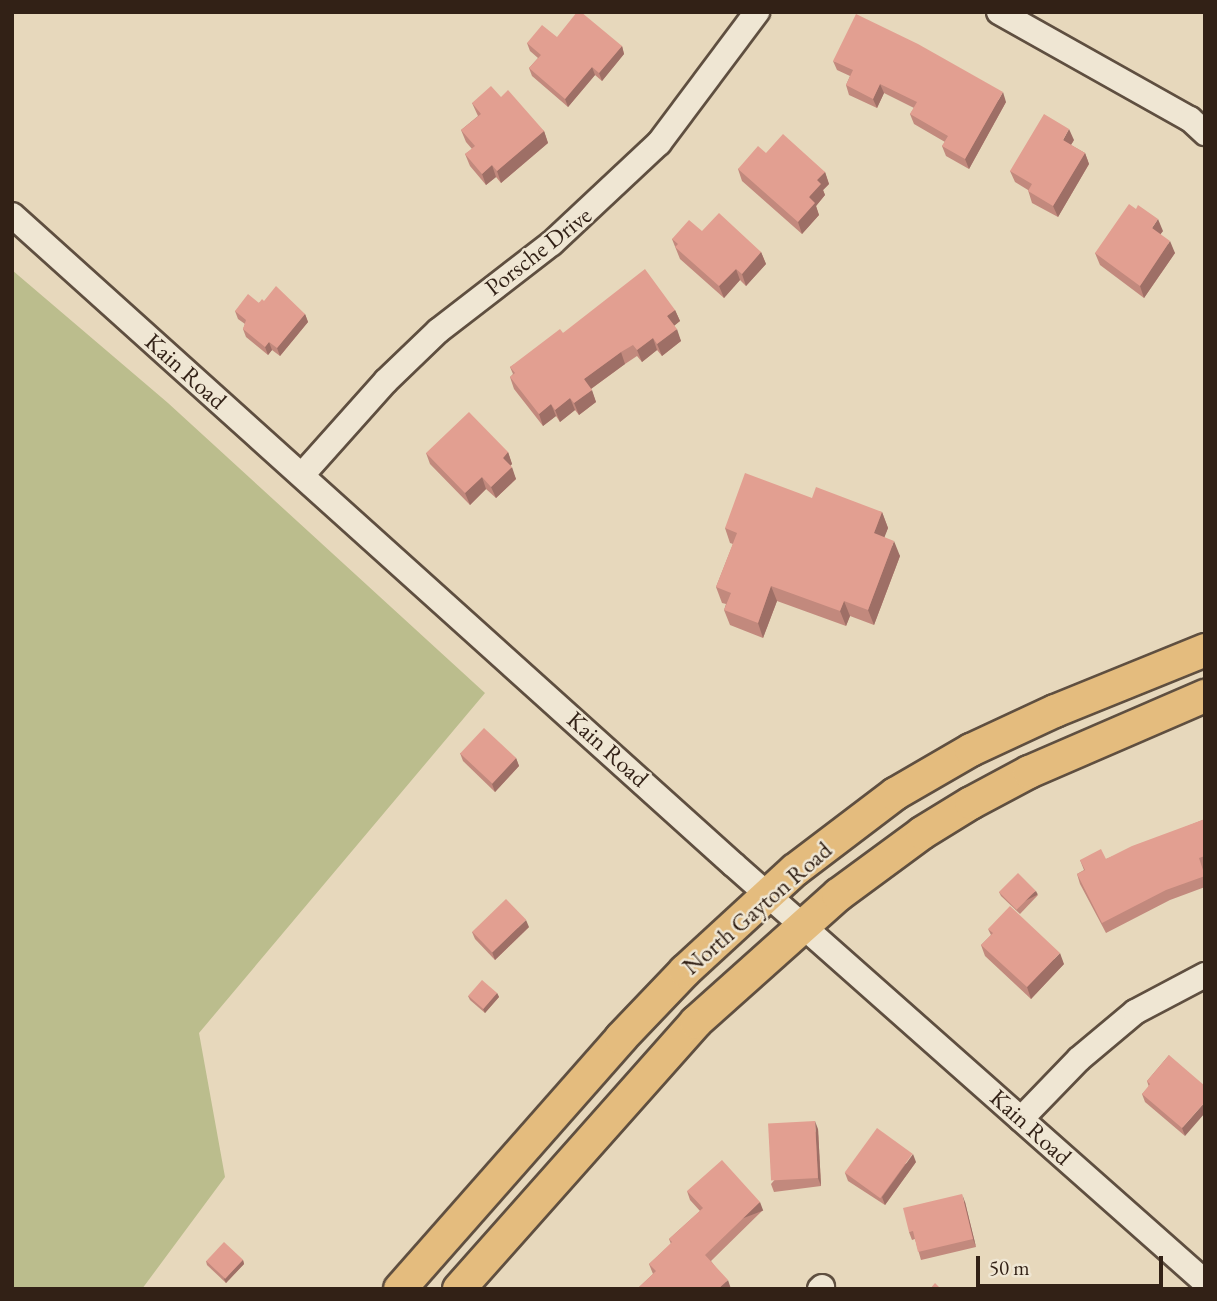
<!DOCTYPE html>
<html>
<head>
<meta charset="utf-8">
<style>
	body { margin:0 }
	#map { position:relative; width:1217px; height:1301px; overflow:hidden; background:#e7d8bc; font-family:"EB Garamond",serif }
	div>[style] { position:absolute }
	.green>* { inset:0; background:#bbbd8d }
	.roads { filter:drop-shadow(2px 0 #5f4f40) drop-shadow(-2px 0 #5f4f40) drop-shadow(0 2px #5f4f40) drop-shadow(0 -2px #5f4f40) }
	.minor>* { height:24px; margin:-12px; padding:0 12px; transform-origin:12px; border-radius:12px; background:#efe6d3 }
	.major>* { height:32px; margin:-16px; padding:0 16px; transform-origin:16px; border-radius:16px; background:#e4bc7e }
	.wall>* { inset:0; background:#c2897d }
	.shaded-wall>* { inset:0; background:#9e6f66; transform-origin:0 0 }
	.building>* { inset:0; background:#e29f91; transform-origin:0 0 }
	span { translate:-50% -50%; white-space:nowrap; text-align:center; line-height:1.15; -webkit-text-stroke:5px #efe6d3; paint-order:stroke }
	.street-label { font-size:24px; color:#322116 }
	.frame { position:absolute; inset:0; border:14px solid #322116; pointer-events:none }
	.scale { position:absolute; left:976px; top:1256px; width:187px; height:32px; box-sizing:border-box; border:4px solid #322116; border-top:0; padding-left:9px; font-size:21px; line-height:24px; white-space:nowrap; color:#322116; -webkit-text-stroke:5px #efe6d3; paint-order:stroke }
</style>
</head>
<body>
<div id="map">
	<div class="green">
		<div style="clip-path:polygon(12px 270px,168px 403px,485px 693px,199px 1033px,225px 1177px,142px 1289px,12px 1289px)"></div>
	</div>
	<div class="roads">
		<div class="minor">
			<div style="left:999px;top:12px;width:219px;rotate:29.3deg"></div>
			<div style="left:1190px;top:119px;width:21px;rotate:43deg"></div>
			<div style="left:12px;top:215px;width:971px;rotate:42deg"></div>
			<div style="left:734px;top:865px;width:629px;rotate:41.52deg"></div>
			<div style="left:302px;top:475px;width:126px;rotate:-48.2deg"></div>
			<div style="left:386px;top:381px;width:72px;rotate:-43.9deg"></div>
			<div style="left:438px;top:331px;width:144px;rotate:-37.7deg"></div>
			<div style="left:552px;top:243px;width:146px;rotate:-43.1deg"></div>
			<div style="left:659px;top:143px;width:164px;rotate:-53.2deg"></div>
			<div style="left:1021px;top:1119px;width:83px;rotate:-46deg"></div>
			<div style="left:1079px;top:1059px;width:73px;rotate:-40deg"></div>
			<div style="left:1135px;top:1012px;width:79px;rotate:-27.9deg"></div>
			<div style="left:820px;top:1289px;width:3px;rotate:-45deg"></div>
		</div>
		<div class="major">
			<div style="left:400px;top:1289px;width:334px;rotate:-48.6deg"></div>
			<div style="left:621px;top:1038px;width:93px;rotate:-46.3deg"></div>
			<div style="left:685px;top:971px;width:149px;rotate:-42.6deg"></div>
			<div style="left:795px;top:870px;width:126px;rotate:-37.2deg"></div>
			<div style="left:895px;top:794px;width:88px;rotate:-30.1deg"></div>
			<div style="left:971px;top:750px;width:93px;rotate:-24.9deg"></div>
			<div style="left:1055px;top:711px;width:162px;rotate:-22.1deg"></div>
			<div style="left:459px;top:1289px;width:357px;rotate:-48.4deg"></div>
			<div style="left:696px;top:1022px;width:191px;rotate:-41.8deg"></div>
			<div style="left:838px;top:895px;width:104px;rotate:-36.4deg"></div>
			<div style="left:922px;top:833px;width:57px;rotate:-31.5deg"></div>
			<div style="left:971px;top:803px;width:66px;rotate:-28.1deg"></div>
			<div style="left:1029px;top:772px;width:192px;rotate:-23.4deg"></div>
		</div>
	</div>
	<div class="wall">
		<div style="clip-path:polygon(557px 37px,622px 46px,624px 54px,602px 81px,595px 75px,568px 107px,532px 76px,529px 68px,538px 58px,530px 51px,527px 43px)"></div>
		<div style="clip-path:polygon(833px 61px,1006px 102px,969px 169px,946px 156px,942px 146px,945px 142px,914px 124px,910px 114px,914px 108px,884px 93px,877px 108px,849px 95px,846px 85px,850px 76px,837px 70px)"></div>
		<div style="clip-path:polygon(501px 97px,544px 131px,548px 143px,501px 183px,496px 177px,486px 185px,470px 166px,465px 154px,472px 149px,466px 142px,461px 130px,478px 116px,472px 103px)"></div>
		<div style="clip-path:polygon(1074px 140px,1071px 145px,1085px 153px,1089px 164px,1058px 217px,1032px 203px,1028px 190px,1015px 182px,1010px 171px)"></div>
		<div style="clip-path:polygon(766px 153px,825px 172px,829px 184px,823px 190px,825px 195px,816px 206px,819px 215px,802px 234px,742px 181px,738px 169px)"></div>
		<div style="clip-path:polygon(702px 231px,761px 252px,766px 264px,746px 286px,740px 280px,724px 298px,680px 259px,672px 239px)"></div>
		<div style="clip-path:polygon(1163px 231px,1160px 234px,1175px 253px,1144px 298px,1100px 265px,1095px 253px)"></div>
		<div style="clip-path:polygon(264px 301px,305px 314px,308px 322px,280px 356px,272px 350px,268px 355px,246px 337px,243px 329px,245px 324px,238px 319px,235px 311px)"></div>
		<div style="clip-path:polygon(675px 310px,680px 321px,674px 326px,681px 341px,662px 356px,657px 350px,642px 362px,637px 356px,625px 364px,591px 389px,596px 402px,579px 415px,575px 410px,560px 422px,556px 416px,543px 426px,514px 389px,510px 377px,513px 374px,510px 367px,563px 333px)"></div>
		<div style="clip-path:polygon(508px 452px,512px 464px,510px 466px,516px 479px,496px 498px,486px 489px,470px 505px,430px 464px,426px 453px)"></div>
		<div style="clip-path:polygon(812px 498px,882px 512px,888px 528px,884px 537px,900px 556px,874px 625px,850px 616px,846px 626px,777px 601px,763px 638px,730px 625px,724px 610px,726px 604px,722px 603px,716px 587px,733px 544px,730px 543px,725px 528px)"></div>
		<div style="clip-path:polygon(460px 753px,516px 758px,519px 766px,495px 792px,463px 761px)"></div>
		<div style="clip-path:polygon(1205px 819px,1205px 867px,1203px 868px,1205px 873px,1205px 887px,1170px 900px,1106px 933px,1080px 884px,1077px 874px,1084px 870px,1080px 860px,1106px 859px)"></div>
		<div style="clip-path:polygon(999px 892px,1038px 895px,1020px 914px,1001px 896px)"></div>
		<div style="clip-path:polygon(529px 927px,495px 960px,475px 939px,472px 932px)"></div>
		<div style="clip-path:polygon(988px 929px,1064px 964px,1031px 999px,985px 956px,981px 945px,991px 935px)"></div>
		<div style="clip-path:polygon(497px 993px,499px 997px,485px 1013px,470px 1000px,468px 996px)"></div>
		<div style="clip-path:polygon(1169px 1055px,1185px 1136px,1145px 1102px,1142px 1094px,1149px 1087px,1147px 1081px)"></div>
		<div style="clip-path:polygon(818px 1129px,821px 1186px,774px 1192px,771px 1184px)"></div>
		<div style="clip-path:polygon(916px 1162px,885px 1205px,848px 1181px,845px 1173px)"></div>
		<div style="clip-path:polygon(687px 1191px,763px 1210px,711px 1261px,731px 1288px,637px 1289px,653px 1274px,649px 1264px,671px 1244px,669px 1239px,700px 1211px,690px 1200px)"></div>
		<div style="clip-path:polygon(965px 1202px,976px 1247px,921px 1260px,915px 1239px,912px 1240px,909px 1232px)"></div>
		<div style="clip-path:polygon(243px 1260px,244px 1264px,226px 1283px,207px 1265px,206px 1261px)"></div>
	</div>
	<div class="shaded-wall">
		<div style="clip-path:polygon(622px 46px,624px 54px,602px 81px,599px 73px)"></div>
		<div style="clip-path:polygon(592px 67px,595px 75px,568px 107px,565px 99px)"></div>
		<div style="clip-path:polygon(880px 84px,884px 93px,877px 108px,873px 99px)"></div>
		<div style="clip-path:polygon(1003px 92px,1006px 102px,969px 169px,965px 159px)"></div>
		<div style="clip-path:polygon(1069px 129px,1074px 140px,1067px 151px,1063px 140px)"></div>
		<div style="clip-path:polygon(544px 131px,548px 143px,501px 183px,497px 171px)"></div>
		<div style="clip-path:polygon(1085px 153px,1089px 164px,1058px 217px,1053px 206px)"></div>
		<div style="clip-path:polygon(492px 165px,496px 177px,486px 185px,482px 174px)"></div>
		<div style="clip-path:polygon(825px 172px,829px 184px,823px 190px,825px 195px,816px 206px,819px 215px,802px 234px,798px 222px,817px 180px)"></div>
		<div style="clip-path:polygon(1158px 219px,1163px 231px,1156px 240px,1152px 228px)"></div>
		<div style="clip-path:polygon(1170px 241px,1175px 253px,1144px 298px,1140px 286px)"></div>
		<div style="clip-path:polygon(761px 252px,766px 264px,746px 286px,742px 274px)"></div>
		<div style="clip-path:polygon(736px 269px,740px 280px,724px 298px,719px 286px)"></div>
		<div style="clip-path:polygon(675px 310px,680px 321px,671px 328px,667px 316px)"></div>
		<div style="clip-path:polygon(305px 314px,308px 322px,280px 356px,277px 348px)"></div>
		<div style="clip-path:polygon(677px 329px,681px 341px,662px 356px,657px 344px)"></div>
		<div style="clip-path:polygon(653px 338px,657px 350px,642px 362px,637px 350px)"></div>
		<div style="clip-path:polygon(269px 342px,272px 350px,268px 355px,265px 347px)"></div>
		<div style="clip-path:polygon(621px 352px,625px 364px,588px 391px,584px 379px)"></div>
		<div style="clip-path:polygon(592px 390px,596px 402px,579px 415px,574px 403px)"></div>
		<div style="clip-path:polygon(570px 398px,575px 410px,560px 422px,555px 410px)"></div>
		<div style="clip-path:polygon(551px 404px,556px 416px,543px 426px,539px 414px)"></div>
		<div style="clip-path:polygon(508px 452px,512px 464px,507px 469px,503px 458px)"></div>
		<div style="clip-path:polygon(512px 467px,516px 479px,496px 498px,491px 487px)"></div>
		<div style="clip-path:polygon(482px 477px,486px 489px,470px 505px,465px 493px)"></div>
		<div style="clip-path:polygon(882px 512px,888px 528px,880px 549px,874px 533px)"></div>
		<div style="clip-path:polygon(894px 541px,900px 556px,874px 625px,868px 610px)"></div>
		<div style="clip-path:polygon(771px 586px,777px 601px,763px 638px,758px 623px)"></div>
		<div style="clip-path:polygon(844px 601px,850px 616px,846px 626px,840px 611px)"></div>
		<div style="clip-path:polygon(516px 758px,519px 766px,495px 792px,492px 784px)"></div>
		<div style="left:1036px;top:891px;width:4px;height:26px;rotate:63deg"></div>
		<div style="clip-path:polygon(526px 920px,529px 927px,495px 960px,492px 952px)"></div>
		<div style="clip-path:polygon(1060px 953px,1064px 964px,1031px 999px,1027px 987px)"></div>
		<div style="clip-path:polygon(497px 993px,499px 997px,485px 1013px,483px 1009px)"></div>
		<div style="clip-path:polygon(1205px 1102px,1205px 1113px,1185px 1136px,1182px 1128px)"></div>
		<div style="clip-path:polygon(815px 1121px,818px 1129px,821px 1186px,818px 1178px)"></div>
		<div style="clip-path:polygon(913px 1154px,916px 1162px,885px 1205px,882px 1197px)"></div>
		<div style="clip-path:polygon(962px 1194px,965px 1202px,976px 1247px,973px 1239px)"></div>
		<div style="left:760px;top:1202px;width:9px;height:76px;rotate:69deg"></div>
		<div style="clip-path:polygon(243px 1260px,244px 1264px,226px 1283px,224px 1279px)"></div>
		<div style="clip-path:polygon(728px 1280px,731px 1289px,718px 1289px)"></div>
	</div>
	<div class="building">
		<div style="clip-path:polygon(577px 12px,581px 12px,622px 46px,599px 73px,592px 67px,565px 99px,529px 68px,541px 55px,527px 43px,542px 25px,557px 37px)"></div>
		<div style="clip-path:polygon(856px 14px,918px 44px,1003px 92px,965px 159px,942px 146px,948px 136px,910px 114px,917px 102px,880px 84px,873px 99px,846px 85px,853px 70px,833px 61px)"></div>
		<div style="clip-path:polygon(491px 86px,501px 97px,508px 90px,544px 131px,497px 171px,492px 165px,482px 174px,465px 154px,475px 146px,461px 130px,481px 114px,472px 103px)"></div>
		<div style="clip-path:polygon(1044px 114px,1069px 129px,1063px 140px,1085px 153px,1053px 206px,1028px 191px,1032px 184px,1010px 171px)"></div>
		<div style="clip-path:polygon(783px 134px,825px 172px,817px 180px,821px 184px,809px 197px,815px 203px,798px 222px,738px 169px,758px 146px,766px 153px)"></div>
		<div style="clip-path:polygon(1129px 204px,1136px 209px,1138px 205px,1158px 219px,1152px 228px,1170px 241px,1140px 286px,1095px 253px)"></div>
		<div style="clip-path:polygon(719px 213px,761px 252px,742px 274px,736px 269px,719px 286px,675px 247px,678px 244px,672px 239px,689px 220px,702px 231px)"></div>
		<div style="clip-path:polygon(645px 269px,675px 310px,667px 316px,677px 329px,657px 344px,653px 338px,637px 350px,633px 345px,621px 352px,584px 379px,592px 390px,574px 403px,570px 398px,555px 410px,551px 404px,539px 414px,510px 377px,515px 373px,510px 367px,560px 329px,563px 333px)"></div>
		<div style="clip-path:polygon(276px 286px,305px 314px,277px 348px,269px 342px,265px 347px,243px 329px,246px 320px,235px 311px,248px 294px,259px 303px,262px 299px,264px 301px)"></div>
		<div style="clip-path:polygon(469px 412px,508px 452px,503px 458px,512px 467px,491px 487px,482px 477px,465px 493px,426px 453px)"></div>
		<div style="clip-path:polygon(745px 473px,812px 498px,816px 487px,882px 512px,874px 533px,894px 541px,868px 610px,844px 601px,840px 611px,771px 586px,758px 623px,724px 610px,731px 593px,716px 587px,737px 533px,725px 528px)"></div>
		<div style="left:484px;top:728px;width:44px;height:35px;rotate:43deg"></div>
		<div style="clip-path:polygon(1205px 819px,1205px 856px,1199px 858px,1205px 876px,1166px 890px,1102px 923px,1077px 874px,1085px 870px,1080px 860px,1101px 849px,1106px 859px,1132px 846px)"></div>
		<div style="left:1018px;top:873px;width:25px;height:27px;rotate:45deg"></div>
		<div style="left:506px;top:899px;width:29px;height:47px;rotate:46deg"></div>
		<div style="clip-path:polygon(1010px 906px,1060px 953px,1027px 987px,981px 945px,993px 933px,988px 929px)"></div>
		<div style="left:482px;top:980px;width:20px;height:21px;rotate:41deg"></div>
		<div style="clip-path:polygon(1169px 1055px,1205px 1086px,1205px 1102px,1182px 1128px,1142px 1094px,1150px 1084px,1147px 1081px)"></div>
		<div style="left:815px;top:1121px;width:57px;height:47px;rotate:87deg"></div>
		<div style="left:877px;top:1128px;width:44px;height:55px;rotate:36deg"></div>
		<div style="clip-path:polygon(722px 1160px,760px 1202px,705px 1255px,728px 1280px,718px 1289px,637px 1289px,656px 1271px,649px 1264px,672px 1242px,669px 1239px,703px 1208px,687px 1191px)"></div>
		<div style="clip-path:polygon(962px 1194px,973px 1239px,918px 1252px,913px 1231px,909px 1232px,903px 1208px)"></div>
		<div style="left:224px;top:1242px;width:26px;height:26px;rotate:43deg"></div>
		<div style="clip-path:polygon(935px 1283px,941px 1289px,930px 1289px)"></div>
	</div>
	<div class="street-label">
		<span style="left:538px;top:251px;rotate:-38deg">Porsche Drive</span>
		<span style="left:186px;top:371px;rotate:42deg">Kain Road</span>
		<span style="left:608px;top:749px;rotate:42deg">Kain Road</span>
		<span style="left:757px;top:908px;rotate:-41deg">North Gayton Road</span>
		<span style="left:1031px;top:1127px;rotate:42deg">Kain Road</span>
	</div>
	<div class="frame"></div>
	<div class="scale">50 m</div>
</div>
</body>
</html>
